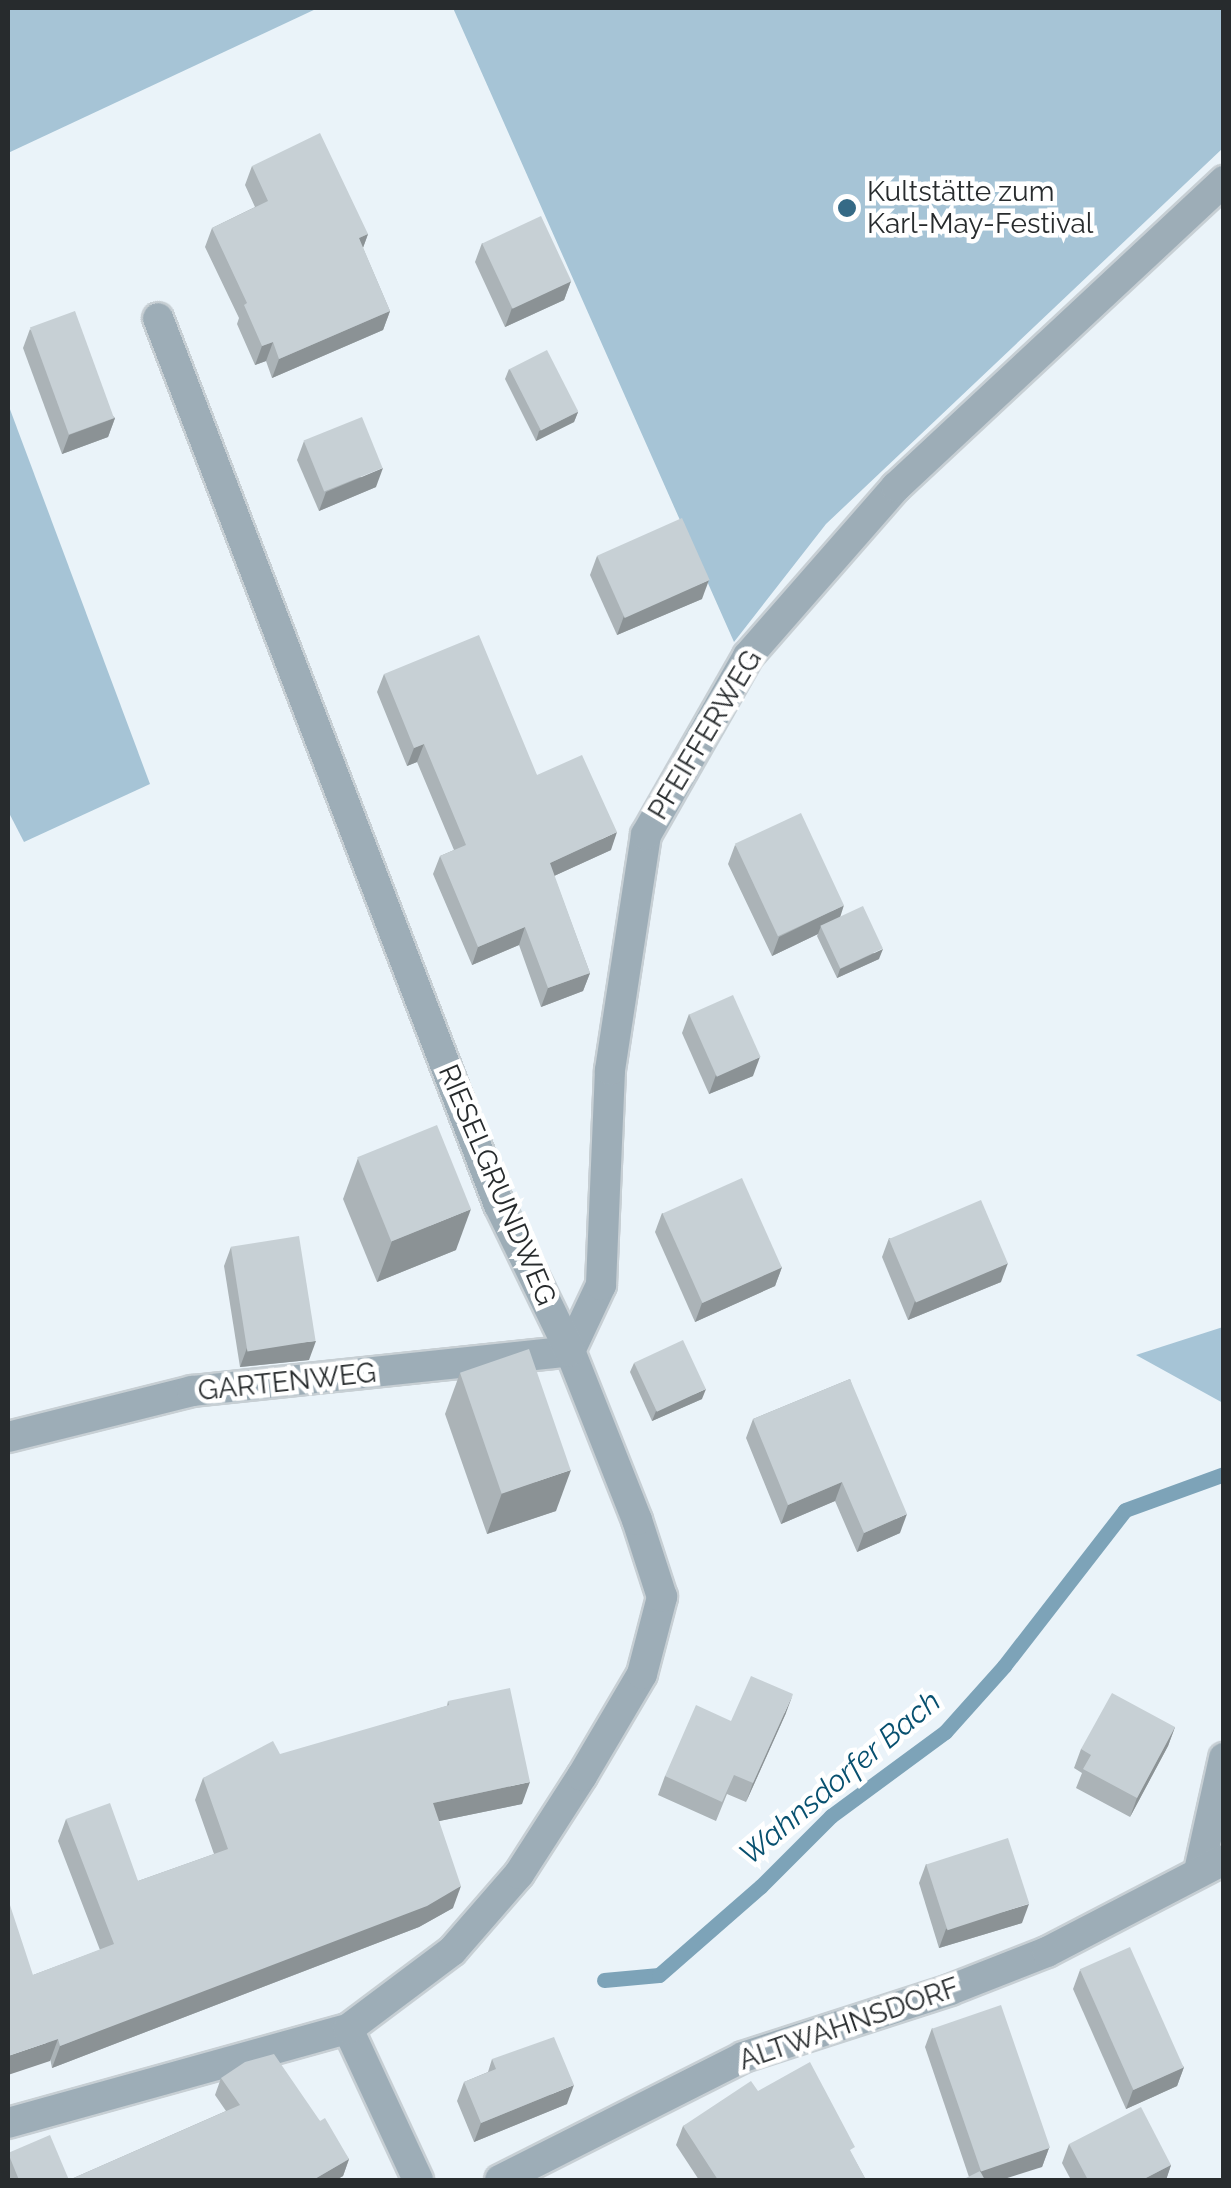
<!DOCTYPE html>
<meta charset="utf-8">
<style>
body{margin:0}
#map{position:relative;width:1231px;height:2188px;overflow:hidden;background:#eaf3f9;font-family:Raleway,sans-serif}
div>[style]{position:absolute}
.green>*{inset:0;background:#a6c4d6}
.stream>*{height:15px;margin:-7.5px;padding:0 7.5px;transform-origin:7.5px;border-radius:7.5px;background:#7da3b8}
.roads{filter:drop-shadow(2px 0 #c7cfd4) drop-shadow(-2px 0 #c7cfd4) drop-shadow(0 2px #c7cfd4) drop-shadow(0 -2px #c7cfd4)}
.minor>*{height:30px;margin:-15px;padding:0 15px;transform-origin:15px;border-radius:15px;background:#9dadb7}
.wall>*{inset:0;background:#abb3b7}
.shaded-wall>*{inset:0;background:#8b9295}
.building>*{inset:0;background:#c7d0d5;transform-origin:0 0}
.dots>*{width:28px;height:28px;translate:-50% -50%;box-sizing:border-box;border:5px solid #fff;border-radius:50%}
span{translate:-50% -50%;white-space:nowrap;text-align:center;line-height:1.15;-webkit-text-stroke:9px #fff;paint-order:stroke}
.poi-label{font-size:28px;color:#272b2d}
.left{translate:0 -50%;text-align:left}
.street-label{font-size:28px;color:#272b2d}
.water-label{font-size:30px;color:#07506f;font-style:italic}
.frame{position:absolute;inset:0;border:10px solid #272b2d;pointer-events:none}
</style>
<div id="map">
<div class="green">
<div style="clip-path:polygon(8px 8px,318px 8px,8px 153px)"></div>
<div style="clip-path:polygon(453px 8px,1223px 8px,1223px 148px,826px 524px,734px 642px)"></div>
<div style="clip-path:polygon(8px 404px,150px 784px,24px 842px,8px 811px)"></div>
<div style="clip-path:polygon(1223px 1327px,1223px 1403px,1136px 1355px)"></div>
</div>
<div class="stream">
<div style="left:604px;top:1980px;width:55px;rotate:-5.2deg"></div>
<div style="left:659px;top:1975px;width:135px;rotate:-41.1deg"></div>
<div style="left:761px;top:1886px;width:99px;rotate:-45deg"></div>
<div style="left:831px;top:1816px;width:142px;rotate:-36.4deg"></div>
<div style="left:945px;top:1732px;width:89px;rotate:-48.2deg"></div>
<div style="left:1004px;top:1666px;width:197px;rotate:-52.2deg"></div>
<div style="left:1125px;top:1510px;width:105px;rotate:-20deg"></div>
</div>
<div class="roads">
<div class="minor">
<div style="left:570px;top:1351px;width:73px;rotate:-64.8deg"></div>
<div style="left:601px;top:1285px;width:215px;rotate:-87.6deg"></div>
<div style="left:610px;top:1070px;width:238px;rotate:-81.3deg"></div>
<div style="left:646px;top:835px;width:206px;rotate:-60.3deg"></div>
<div style="left:748px;top:656px;width:225px;rotate:-48.8deg"></div>
<div style="left:896px;top:487px;width:449px;rotate:-43deg"></div>
<div style="left:8px;top:1437px;width:190px;rotate:-14deg"></div>
<div style="left:192px;top:1391px;width:380px;rotate:-6deg"></div>
<div style="left:1199px;top:1871px;width:116px;rotate:-77.5deg"></div>
<div style="left:348px;top:2029px;width:166px;rotate:65.1deg"></div>
<div style="left:8px;top:2123px;width:353px;rotate:-15.5deg"></div>
<div style="left:348px;top:2029px;width:130px;rotate:-36.9deg"></div>
<div style="left:452px;top:1951px;width:102px;rotate:-49deg"></div>
<div style="left:519px;top:1874px;width:117px;rotate:-57.3deg"></div>
<div style="left:582px;top:1776px;width:118px;rotate:-59.5deg"></div>
<div style="left:642px;top:1674px;width:80px;rotate:-75.4deg"></div>
<div style="left:662px;top:1597px;width:81px;rotate:-108deg"></div>
<div style="left:637px;top:1520px;width:182px;rotate:-111.6deg"></div>
<div style="left:570px;top:1351px;width:162px;rotate:-115.9deg"></div>
<div style="left:499px;top:1205px;width:950px;rotate:-111.03deg"></div>
<div style="left:500px;top:2180px;width:272px;rotate:-26.8deg"></div>
<div style="left:743px;top:2057px;width:218px;rotate:-17.9deg"></div>
<div style="left:950px;top:1990px;width:104px;rotate:-21.4deg"></div>
<div style="left:1047px;top:1952px;width:199px;rotate:-27.5deg"></div>
</div>
</div>
<div class="wall">
<div style="clip-path:polygon(252px 166px,368px 234px,363px 248px,390px 311px,383px 330px,272px 378px,266px 361px,255px 365px,237px 324px,239px 318px,205px 247px,212px 228px,255px 207px,245px 185px)"></div>
<div style="clip-path:polygon(482px 243px,571px 281px,564px 300px,505px 327px,475px 262px)"></div>
<div style="clip-path:polygon(30px 329px,115px 418px,108px 437px,62px 454px,23px 348px)"></div>
<div style="clip-path:polygon(509px 369px,578px 412px,574px 422px,536px 441px,505px 379px)"></div>
<div style="clip-path:polygon(304px 441px,376px 487px,319px 511px,297px 460px)"></div>
<div style="clip-path:polygon(597px 556px,702px 599px,617px 635px,590px 575px)"></div>
<div style="clip-path:polygon(384px 674px,537px 775px,611px 850px,554px 876px,590px 973px,583px 991px,541px 1007px,519px 945px,472px 965px,433px 874px,440px 856px,454px 850px,417px 762px,407px 766px,377px 692px)"></div>
<div style="clip-path:polygon(735px 845px,840px 917px,879px 959px,837px 978px,817px 936px,818px 934px,772px 956px,728px 864px)"></div>
<div style="clip-path:polygon(689px 1014px,753px 1076px,709px 1094px,682px 1033px)"></div>
<div style="clip-path:polygon(358px 1158px,456px 1250px,377px 1282px,343px 1199px)"></div>
<div style="clip-path:polygon(662px 1213px,782px 1267px,775px 1286px,695px 1322px,655px 1232px)"></div>
<div style="clip-path:polygon(889px 1238px,1001px 1282px,908px 1320px,882px 1257px)"></div>
<div style="clip-path:polygon(231px 1247px,309px 1360px,240px 1367px,224px 1266px)"></div>
<div style="clip-path:polygon(634px 1363px,702px 1399px,652px 1421px,630px 1372px)"></div>
<div style="clip-path:polygon(460px 1373px,556px 1511px,487px 1534px,445px 1414px)"></div>
<div style="clip-path:polygon(850px 1379px,900px 1533px,857px 1552px,835px 1501px,781px 1524px,746px 1438px,753px 1419px)"></div>
<div style="clip-path:polygon(448px 1701px,522px 1804px,439px 1821px,453px 1908px,419px 1927px,52px 2068px,33px 1975px,100px 1950px,58px 1841px,66px 1819px,138px 1881px,214px 1854px,195px 1800px,203px 1778px,447px 1706px)"></div>
<div style="clip-path:polygon(786px 1713px,746px 1802px,727px 1794px,716px 1821px,658px 1795px,665px 1776px,731px 1721px)"></div>
<div style="clip-path:polygon(1175px 1727px,1168px 1746px,1130px 1817px,1076px 1788px,1082px 1773px,1074px 1768px,1081px 1749px)"></div>
<div style="clip-path:polygon(926px 1864px,1022px 1923px,939px 1948px,919px 1883px)"></div>
<div style="clip-path:polygon(1080px 1970px,1184px 2067px,1177px 2086px,1126px 2109px,1073px 1989px)"></div>
<div style="clip-path:polygon(932px 2028px,1049px 2148px,1042px 2167px,969px 2177px,925px 2047px)"></div>
<div style="clip-path:polygon(492px 2059px,567px 2104px,474px 2142px,457px 2101px,464px 2082px,488px 2072px)"></div>
<div style="clip-path:polygon(221px 2078px,320px 2121px,349px 2159px,343px 2176px,336px 2180px,69px 2180px,226px 2111px,215px 2095px)"></div>
<div style="clip-path:polygon(758px 2091px,852px 2155px,866px 2180px,699px 2180px,676px 2145px,683px 2126px)"></div>
<div style="clip-path:polygon(1069px 2144px,1171px 2165px,1166px 2180px,1071px 2180px,1062px 2163px)"></div>
<div style="clip-path:polygon(8px 2153px,69px 2180px,8px 2180px)"></div>
</div>
<div class="shaded-wall">
<div style="clip-path:polygon(368px 234px,361px 253px,359px 238px)"></div>
<div style="clip-path:polygon(571px 281px,564px 300px,505px 327px,512px 308px)"></div>
<div style="clip-path:polygon(390px 311px,383px 330px,272px 378px,279px 359px)"></div>
<div style="clip-path:polygon(273px 342px,266px 361px,255px 365px,262px 346px)"></div>
<div style="clip-path:polygon(578px 412px,574px 422px,536px 441px,539px 431px)"></div>
<div style="clip-path:polygon(115px 418px,108px 437px,62px 454px,69px 435px)"></div>
<div style="clip-path:polygon(383px 468px,376px 487px,319px 511px,326px 492px)"></div>
<div style="clip-path:polygon(709px 580px,702px 599px,617px 635px,624px 616px)"></div>
<div style="clip-path:polygon(424px 744px,417px 762px,407px 766px,414px 748px)"></div>
<div style="clip-path:polygon(617px 832px,611px 850px,543px 881px,550px 863px)"></div>
<div style="clip-path:polygon(844px 905px,838px 924px,821px 926px,818px 934px,772px 956px,779px 937px)"></div>
<div style="clip-path:polygon(525px 927px,519px 945px,472px 965px,478px 947px)"></div>
<div style="clip-path:polygon(883px 949px,879px 959px,837px 978px,840px 969px)"></div>
<div style="clip-path:polygon(590px 973px,583px 991px,541px 1007px,548px 988px)"></div>
<div style="clip-path:polygon(760px 1057px,753px 1076px,709px 1094px,716px 1075px)"></div>
<div style="clip-path:polygon(471px 1209px,456px 1250px,377px 1282px,392px 1241px)"></div>
<div style="clip-path:polygon(1008px 1263px,1001px 1282px,908px 1320px,915px 1301px)"></div>
<div style="clip-path:polygon(782px 1267px,775px 1286px,695px 1322px,702px 1303px)"></div>
<div style="clip-path:polygon(316px 1341px,309px 1360px,240px 1367px,247px 1348px)"></div>
<div style="clip-path:polygon(706px 1389px,702px 1399px,652px 1421px,656px 1411px)"></div>
<div style="clip-path:polygon(571px 1470px,556px 1511px,487px 1534px,502px 1493px)"></div>
<div style="clip-path:polygon(842px 1482px,835px 1501px,781px 1524px,788px 1505px)"></div>
<div style="clip-path:polygon(907px 1514px,900px 1533px,857px 1552px,864px 1533px)"></div>
<div style="clip-path:polygon(793px 1694px,786px 1713px,746px 1802px,753px 1783px)"></div>
<div style="clip-path:polygon(1175px 1727px,1168px 1746px,1130px 1817px,1137px 1798px)"></div>
<div style="clip-path:polygon(530px 1782px,522px 1804px,425px 1824px,433px 1803px)"></div>
<div style="clip-path:polygon(461px 1886px,453px 1908px,419px 1927px,52px 2068px,60px 2046px)"></div>
<div style="clip-path:polygon(1029px 1904px,1022px 1923px,939px 1948px,946px 1929px)"></div>
<div style="clip-path:polygon(58px 2039px,50px 2061px,8px 2075px,8px 2056px)"></div>
<div style="clip-path:polygon(1184px 2067px,1177px 2086px,1126px 2109px,1133px 2090px)"></div>
<div style="clip-path:polygon(574px 2085px,567px 2104px,474px 2142px,481px 2123px)"></div>
<div style="clip-path:polygon(1049px 2148px,1042px 2167px,1001px 2180px,976px 2180px,980px 2171px)"></div>
<div style="clip-path:polygon(349px 2159px,343px 2176px,336px 2180px,313px 2180px)"></div>
<div style="clip-path:polygon(1171px 2165px,1166px 2180px,1142px 2180px)"></div>
</div>
<div class="building">
<div style="clip-path:polygon(320px 133px,368px 234px,359px 238px,390px 311px,279px 359px,273px 342px,262px 346px,244px 305px,247px 303px,212px 228px,268px 201px,252px 166px)"></div>
<div style="left:541px;top:216px;width:72px;height:65px;rotate:65deg"></div>
<div style="left:75px;top:311px;width:114px;height:48px;rotate:70deg"></div>
<div style="left:547px;top:350px;width:69px;height:42px;rotate:63deg"></div>
<div style="left:362px;top:417px;width:55px;height:63px;rotate:68deg"></div>
<div style="left:682px;top:518px;width:68px;height:93px;rotate:66deg"></div>
<div style="clip-path:polygon(479px 635px,537px 775px,582px 755px,617px 832px,550px 863px,590px 973px,548px 988px,525px 927px,478px 947px,440px 856px,466px 845px,424px 744px,414px 748px,384px 674px)"></div>
<div style="left:801px;top:813px;width:102px;height:73px;rotate:65deg"></div>
<div style="left:863px;top:906px;width:47px;height:47px;rotate:65deg"></div>
<div style="left:733px;top:995px;width:68px;height:48px;rotate:66deg"></div>
<div style="left:437px;top:1125px;width:91px;height:86px;rotate:68deg"></div>
<div style="left:742px;top:1178px;width:98px;height:87px;rotate:66deg"></div>
<div style="left:981px;top:1200px;width:69px;height:100px;rotate:67deg"></div>
<div style="left:299px;top:1236px;width:106px;height:69px;rotate:81deg"></div>
<div style="left:683px;top:1340px;width:54px;height:54px;rotate:65deg"></div>
<div style="left:529px;top:1349px;width:128px;height:73px;rotate:71deg"></div>
<div style="clip-path:polygon(850px 1379px,907px 1514px,864px 1533px,842px 1482px,788px 1505px,753px 1419px)"></div>
<div style="clip-path:polygon(751px 1676px,793px 1694px,753px 1783px,734px 1775px,722px 1802px,665px 1776px,696px 1705px,731px 1721px)"></div>
<div style="clip-path:polygon(510px 1688px,530px 1782px,433px 1803px,461px 1886px,427px 1906px,60px 2046px,58px 2039px,8px 2056px,8px 1899px,33px 1975px,114px 1944px,66px 1819px,110px 1803px,138px 1881px,228px 1849px,203px 1778px,273px 1741px,280px 1754px,449px 1705px,448px 1701px)"></div>
<div style="clip-path:polygon(1112px 1693px,1175px 1727px,1137px 1798px,1083px 1769px,1091px 1755px,1081px 1749px)"></div>
<div style="left:1008px;top:1838px;width:69px;height:86px;rotate:72deg"></div>
<div style="left:1130px;top:1947px;width:132px;height:55px;rotate:66deg"></div>
<div style="left:1001px;top:2005px;width:151px;height:73px;rotate:71deg"></div>
<div style="clip-path:polygon(554px 2037px,574px 2085px,481px 2123px,464px 2082px,496px 2069px,492px 2059px)"></div>
<div style="clip-path:polygon(274px 2054px,320px 2121px,325px 2118px,349px 2159px,313px 2180px,69px 2180px,240px 2105px,221px 2078px,245px 2062px)"></div>
<div style="clip-path:polygon(810px 2062px,855px 2147px,850px 2150px,866px 2180px,718px 2180px,683px 2126px,751px 2081px,758px 2091px)"></div>
<div style="clip-path:polygon(1141px 2107px,1171px 2165px,1142px 2180px,1088px 2180px,1069px 2144px)"></div>
<div style="clip-path:polygon(50px 2135px,69px 2180px,19px 2180px,8px 2153px)"></div>
<div style="clip-path:polygon(980px 2171px,985px 2180px,962px 2180px)"></div>
</div>
<div class="dots">
<div style="left:847px;top:208px;background:#356a86"></div>
</div>
<div class="poi-label">
<span class="left" style="left:867px;top:208px">Kultstätte zum<br>Karl-May-Festival</span>
</div>
<div class="street-label">
<span style="left:705px;top:735px;rotate:-59deg">PFEIFFERWEG</span>
<span style="left:497px;top:1185px;rotate:67deg">RIESELGRUNDWEG</span>
<span style="left:287px;top:1382px;rotate:-6deg">GARTENWEG</span>
<span style="left:849px;top:2024px;rotate:-19deg">ALTWAHNSDORF</span>
</div>
<div class="water-label">
<span style="left:840px;top:1778px;rotate:-40deg">Wahnsdorfer Bach</span>
</div>
<div class="frame"></div>
</div>
